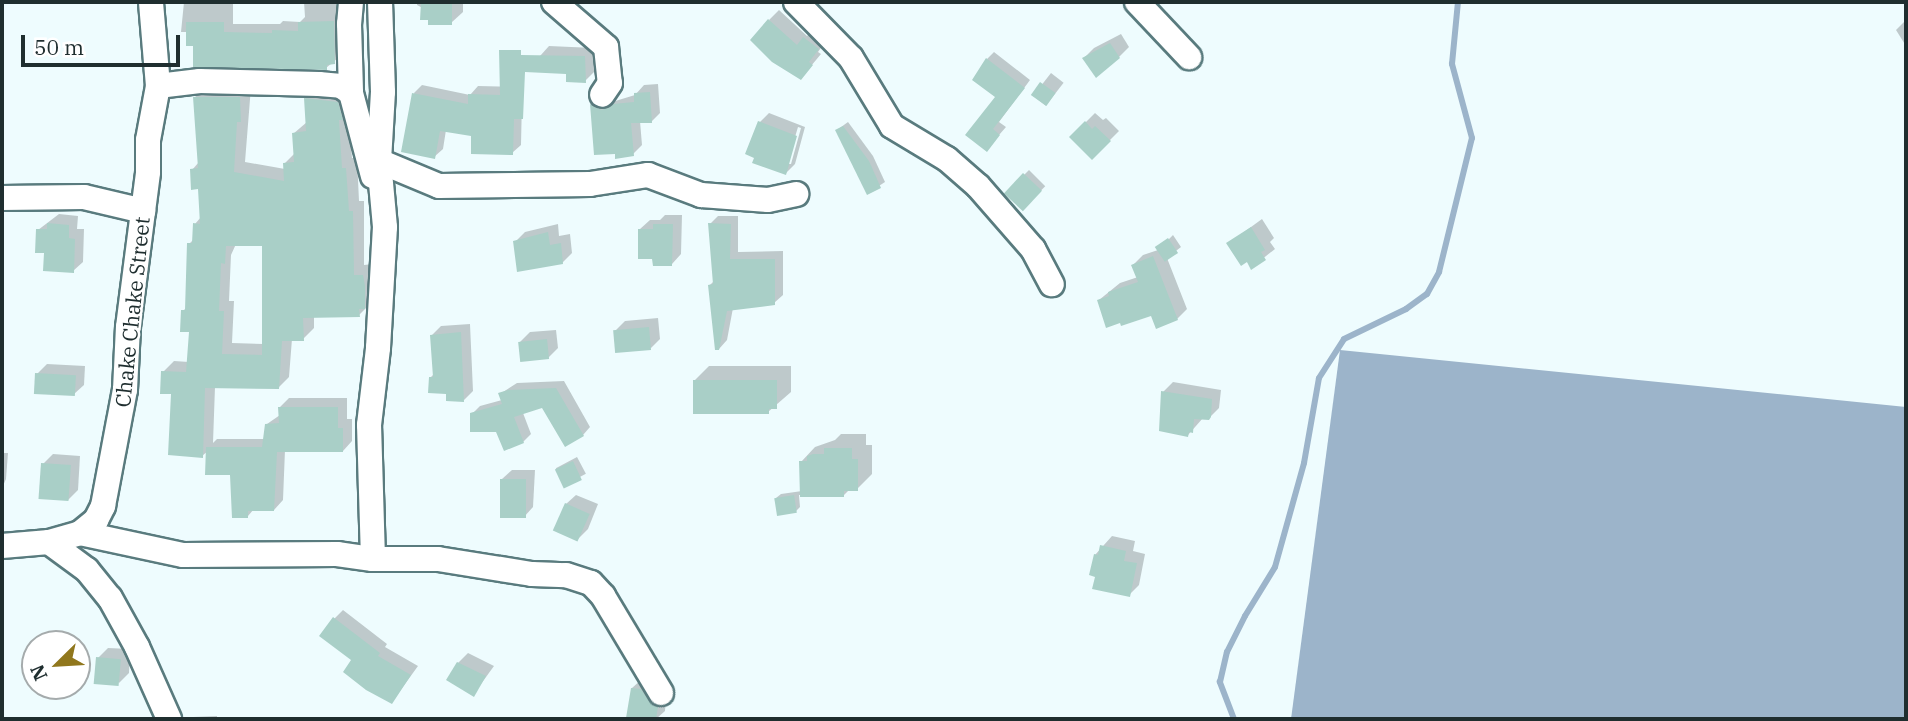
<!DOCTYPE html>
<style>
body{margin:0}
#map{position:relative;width:1908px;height:721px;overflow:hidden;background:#eefcfe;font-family:"IBM Plex Serif",serif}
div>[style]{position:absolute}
.water>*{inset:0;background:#9cb4ca}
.shadow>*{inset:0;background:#0003;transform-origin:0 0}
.stream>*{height:6px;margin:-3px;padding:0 3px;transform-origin:3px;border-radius:3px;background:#9cb4ca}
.building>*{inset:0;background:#a9cfc7;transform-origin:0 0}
.roads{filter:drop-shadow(2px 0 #597b7e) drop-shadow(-2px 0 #597b7e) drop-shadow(0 2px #597b7e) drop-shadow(0 -2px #597b7e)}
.minor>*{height:24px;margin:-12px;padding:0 12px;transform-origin:12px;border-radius:12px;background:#fff}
span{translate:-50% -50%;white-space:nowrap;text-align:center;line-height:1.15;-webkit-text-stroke:5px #fff;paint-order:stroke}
.street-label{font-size:21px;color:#1f2e2f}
.frame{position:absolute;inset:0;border:4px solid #1f2e2f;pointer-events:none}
.north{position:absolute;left:21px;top:630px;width:70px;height:70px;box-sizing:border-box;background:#fff;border:2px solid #a5abac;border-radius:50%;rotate:246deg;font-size:19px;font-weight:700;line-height:28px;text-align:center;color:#1f2e2f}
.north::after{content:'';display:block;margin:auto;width:24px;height:32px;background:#90771d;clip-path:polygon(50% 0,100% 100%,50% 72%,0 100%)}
.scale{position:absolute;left:21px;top:35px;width:159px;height:32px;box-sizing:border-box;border:4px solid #1f2e2f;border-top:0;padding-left:9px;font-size:21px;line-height:24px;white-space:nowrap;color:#1f2e2f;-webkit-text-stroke:5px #fff;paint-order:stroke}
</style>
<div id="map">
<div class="water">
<div style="clip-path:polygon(1340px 350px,1906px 407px,1906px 719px,1291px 719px)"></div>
</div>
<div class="shadow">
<div style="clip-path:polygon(184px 2px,233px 2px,233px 24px,280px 24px,283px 21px,300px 22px,305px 17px,304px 2px,336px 2px,336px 13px,343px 12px,344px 53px,326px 68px,195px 44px,188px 32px,181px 32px)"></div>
<div style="clip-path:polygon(417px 2px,463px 2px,463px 12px,451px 23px,417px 5px)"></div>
<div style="clip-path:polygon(779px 10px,807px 36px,814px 29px,827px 39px,818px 52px,821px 54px,801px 78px,769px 20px)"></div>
<div style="clip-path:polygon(1906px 20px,1906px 46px,1896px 30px)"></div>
<div style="clip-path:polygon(1121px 34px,1129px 47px,1119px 57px,1084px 58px,1094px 48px)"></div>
<div style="clip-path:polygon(549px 46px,594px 48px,595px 71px,585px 81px,568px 72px,540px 56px)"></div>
<div style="clip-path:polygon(994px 52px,1030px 80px,999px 122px,1006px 127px,986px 150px,998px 94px,987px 59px)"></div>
<div style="left:1051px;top:73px;width:16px;height:29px;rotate:38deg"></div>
<div style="clip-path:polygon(658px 84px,660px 113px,651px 122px,640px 121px,642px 145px,633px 154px,595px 153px,592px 104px,601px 96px,612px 102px,635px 95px,644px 85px)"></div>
<div style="clip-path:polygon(422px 85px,470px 95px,478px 86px,517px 87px,522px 100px,521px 145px,512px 153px,473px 135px,446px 130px,443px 149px,434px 157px,414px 93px)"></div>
<div style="clip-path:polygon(evenodd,206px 87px,251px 87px,245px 162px,285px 169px,285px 163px,295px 153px,293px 134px,307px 122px,305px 99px,316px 88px,347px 91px,352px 158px,357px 158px,359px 201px,364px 201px,364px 265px,373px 264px,370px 304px,359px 315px,314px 316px,314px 328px,303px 339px,292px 339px,289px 377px,278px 388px,215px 387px,213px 443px,217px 439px,265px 439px,267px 424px,280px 415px,280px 407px,289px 398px,347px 398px,347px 419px,352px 419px,352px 441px,343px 451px,285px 450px,283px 500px,274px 510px,254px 509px,248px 516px,231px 473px,208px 451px,202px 456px,163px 372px,174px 361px,189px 362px,191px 331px,183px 311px,187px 307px,189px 244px,194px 239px,195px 224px,201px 217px,200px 187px,192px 170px,199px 162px,195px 97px,206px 87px,236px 244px,263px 245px,264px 344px,232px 343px,234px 301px,229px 301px,231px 255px,236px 244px)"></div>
<div style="clip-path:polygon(evenodd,769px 113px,805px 127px,795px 164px,786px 173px,756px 157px,760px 122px,769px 113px,798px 127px,801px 128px,791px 164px,787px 164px,798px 127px)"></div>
<div style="clip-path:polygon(1095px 113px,1103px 120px,1106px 118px,1119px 131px,1092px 158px,1071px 137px)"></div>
<div style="clip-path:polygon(848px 122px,873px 156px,885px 182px,868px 193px,837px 130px)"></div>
<div style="left:1029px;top:170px;width:23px;height:33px;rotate:45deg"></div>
<div style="clip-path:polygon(59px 214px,78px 216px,77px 229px,84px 229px,83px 262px,73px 271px,46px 252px,38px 230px)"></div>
<div style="clip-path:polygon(665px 215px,682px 215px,681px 254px,672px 264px,640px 229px,650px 220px,660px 220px)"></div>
<div style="clip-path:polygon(718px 216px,738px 216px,738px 252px,783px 251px,783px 295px,774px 303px,733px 308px,727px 340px,719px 349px,710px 285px,714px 281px,710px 224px)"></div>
<div style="clip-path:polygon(1262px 219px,1274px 238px,1270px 242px,1275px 249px,1252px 267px,1229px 243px)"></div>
<div style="clip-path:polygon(558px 224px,559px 236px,570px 234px,572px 253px,562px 263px,515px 242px,525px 232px)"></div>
<div style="clip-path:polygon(1173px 235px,1181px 247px,1167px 258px,1187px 309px,1177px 319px,1099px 300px,1120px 283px,1138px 277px,1133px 265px,1143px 255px,1158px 250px)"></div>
<div style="clip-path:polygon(658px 318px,660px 339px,651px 348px,615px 331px,625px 321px)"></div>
<div style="clip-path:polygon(470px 324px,473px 391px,464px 400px,448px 392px,431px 377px,435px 373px,432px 335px,441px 326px)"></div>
<div style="clip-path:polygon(556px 330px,558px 348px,548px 358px,520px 342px,530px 332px)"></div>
<div style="clip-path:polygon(47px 364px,85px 366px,84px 385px,74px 394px,37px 374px)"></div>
<div style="clip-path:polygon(709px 366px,791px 366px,791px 392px,768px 412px,694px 381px)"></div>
<div style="clip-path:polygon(564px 381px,590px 427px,583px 435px,543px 406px,523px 413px,531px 434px,523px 442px,472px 414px,480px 406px,502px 400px,500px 394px,517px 383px)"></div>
<div style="clip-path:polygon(1173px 382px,1221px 390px,1219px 408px,1209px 418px,1203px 418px,1188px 435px,1163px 392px)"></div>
<div style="clip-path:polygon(841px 434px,866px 434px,866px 445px,872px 445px,872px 474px,857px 489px,850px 489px,844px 495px,799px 495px,800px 507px,796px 511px,776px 498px,781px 494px,802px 491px,801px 462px,815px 447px,835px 440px)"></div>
<div style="clip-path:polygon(2px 453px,8px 453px,6px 479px,2px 488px)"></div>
<div style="clip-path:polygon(53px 454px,80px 456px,78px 490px,68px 500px,43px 464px)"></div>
<div style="left:577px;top:457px;width:19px;height:24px;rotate:62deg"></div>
<div style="clip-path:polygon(512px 470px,535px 470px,533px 507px,524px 517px,502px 479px)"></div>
<div style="clip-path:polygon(576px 495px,598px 504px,588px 529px,578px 539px,566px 504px)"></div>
<div style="clip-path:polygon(1112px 536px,1135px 541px,1133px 551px,1145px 554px,1139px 585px,1129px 595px,1095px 555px)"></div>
<div style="clip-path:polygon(343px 610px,387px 644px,385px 647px,418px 666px,392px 702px,334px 619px)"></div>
<div style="clip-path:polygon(108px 648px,130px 649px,129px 673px,119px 683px,98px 658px)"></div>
<div style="clip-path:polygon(468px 653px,494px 666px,473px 695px,458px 663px)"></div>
<div style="clip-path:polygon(642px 679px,666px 697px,665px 711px,656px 719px,628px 716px,632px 688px)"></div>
<div style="clip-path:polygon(217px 716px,217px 719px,191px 719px,193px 717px)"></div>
</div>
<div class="stream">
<div style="left:1234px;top:719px;width:40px;rotate:-111deg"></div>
<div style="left:1220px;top:682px;width:31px;rotate:-77deg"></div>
<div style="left:1227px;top:652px;width:40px;rotate:-63.4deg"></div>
<div style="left:1245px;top:616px;width:57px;rotate:-58.5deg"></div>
<div style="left:1275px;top:567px;width:108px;rotate:-74.4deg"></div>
<div style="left:1304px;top:463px;width:86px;rotate:-80deg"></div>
<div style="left:1319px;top:378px;width:46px;rotate:-57.3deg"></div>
<div style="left:1344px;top:339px;width:69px;rotate:-25.8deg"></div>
<div style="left:1406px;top:309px;width:26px;rotate:-36deg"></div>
<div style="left:1427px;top:294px;width:25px;rotate:-61deg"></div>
<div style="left:1439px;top:272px;width:138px;rotate:-76.2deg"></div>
<div style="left:1472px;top:138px;width:77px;rotate:-105.1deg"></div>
<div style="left:1452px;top:64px;width:62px;rotate:-84.5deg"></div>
</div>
<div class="building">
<div style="clip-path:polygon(421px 2px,452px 2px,452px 25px,428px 25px,428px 20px,420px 20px)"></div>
<div style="clip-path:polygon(768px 19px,797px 45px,803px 37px,819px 49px,809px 62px,813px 65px,801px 80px,772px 62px,750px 40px)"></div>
<div style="clip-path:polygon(334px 21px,335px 64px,327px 65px,327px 70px,193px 67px,193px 46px,186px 46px,186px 22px,224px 22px,224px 32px,272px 33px,272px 30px,298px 31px,298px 22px)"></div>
<div style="clip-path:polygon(1110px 43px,1120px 58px,1096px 78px,1082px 58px)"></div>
<div style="clip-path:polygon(499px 50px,521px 50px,521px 55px,585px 56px,586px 83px,566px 82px,566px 74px,525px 72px,523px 119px,514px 119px,513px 155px,471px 154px,471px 136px,440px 131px,435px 159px,401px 152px,412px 93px,468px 104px,468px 94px,500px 95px)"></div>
<div style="clip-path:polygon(986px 58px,1025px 88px,993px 129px,1000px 135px,987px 152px,965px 135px,995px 97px,972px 80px)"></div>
<div style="left:1040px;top:82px;width:19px;height:16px;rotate:35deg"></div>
<div style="clip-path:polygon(650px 92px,652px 123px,631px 123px,634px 156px,615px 159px,615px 154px,594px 155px,590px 104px,602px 110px,613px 104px,634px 102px,634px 93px)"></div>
<div style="clip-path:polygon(evenodd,193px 97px,240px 97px,241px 122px,237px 122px,234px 172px,284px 181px,283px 163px,294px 162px,292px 133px,306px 131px,304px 98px,338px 102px,343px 120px,339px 120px,342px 168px,346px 168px,349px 211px,353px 211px,354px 275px,363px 275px,365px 286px,365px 309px,359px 309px,360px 317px,303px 318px,304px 341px,282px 341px,279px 389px,205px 388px,203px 458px,168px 455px,171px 394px,160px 394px,161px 371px,186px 372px,189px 332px,180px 332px,181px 310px,185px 310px,187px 243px,192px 243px,193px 223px,200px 224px,198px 189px,191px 190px,190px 169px,198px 168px,193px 97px,226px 246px,262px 246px,262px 355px,222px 354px,224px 311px,219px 311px,221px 263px,225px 264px,226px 246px)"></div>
<div style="clip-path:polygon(758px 121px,797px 136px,786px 175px,752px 163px,754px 158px,745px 154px)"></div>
<div style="clip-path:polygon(1085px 121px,1092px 129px,1095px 126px,1111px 141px,1092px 160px,1069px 137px)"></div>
<div style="clip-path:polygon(843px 126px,869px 161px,881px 188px,867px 195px,835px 130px)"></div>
<div style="left:1023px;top:173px;width:26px;height:28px;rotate:43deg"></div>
<div style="clip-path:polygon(47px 223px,69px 225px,69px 238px,75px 239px,74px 273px,43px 271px,44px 253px,35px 253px,36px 229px,47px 229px)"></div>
<div style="clip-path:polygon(708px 223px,731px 224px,730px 259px,775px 259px,775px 305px,727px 311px,719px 350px,715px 350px,708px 285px,713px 284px)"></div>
<div style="clip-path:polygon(653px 224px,673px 224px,672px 266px,653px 266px,652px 259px,638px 259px,638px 229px,653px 229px)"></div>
<div style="clip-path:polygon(1251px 227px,1265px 250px,1261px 252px,1266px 260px,1251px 270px,1247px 262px,1241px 266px,1226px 243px)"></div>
<div style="clip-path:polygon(548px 232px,550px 245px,561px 243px,563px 264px,517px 272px,513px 241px)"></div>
<div style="left:1168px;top:238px;width:18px;height:16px;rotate:56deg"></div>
<div style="clip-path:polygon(1153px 256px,1178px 320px,1156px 329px,1151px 316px,1121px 326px,1120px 323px,1106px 328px,1097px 300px,1109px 296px,1108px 292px,1138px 282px,1131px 265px)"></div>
<div style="left:649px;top:327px;width:23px;height:36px;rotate:85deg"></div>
<div style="clip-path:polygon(461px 332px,464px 402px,446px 401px,446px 394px,428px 393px,429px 377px,433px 377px,430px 335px)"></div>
<div style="left:547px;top:339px;width:20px;height:29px;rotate:84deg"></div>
<div style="left:35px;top:373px;width:41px;height:21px;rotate:3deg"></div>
<div style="clip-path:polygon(693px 380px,777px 380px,777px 409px,769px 409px,769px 414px,693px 414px)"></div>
<div style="clip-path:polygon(556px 388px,584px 436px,565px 447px,542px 408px,514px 417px,524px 443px,504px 451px,496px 432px,470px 432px,470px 413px,502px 404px,498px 393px,508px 390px)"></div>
<div style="clip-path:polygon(1161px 391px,1212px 399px,1211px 417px,1209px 420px,1194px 419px,1193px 433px,1189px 432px,1188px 437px,1159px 431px)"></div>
<div style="clip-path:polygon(278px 407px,338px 407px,338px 428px,343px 428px,343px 452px,277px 452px,274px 511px,248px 511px,248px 518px,232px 518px,230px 475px,205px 475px,206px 447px,262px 447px,265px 424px,279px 423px)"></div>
<div style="clip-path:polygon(824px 448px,852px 448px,852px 459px,858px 459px,858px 491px,844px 491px,844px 497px,800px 497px,799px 461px,807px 461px,807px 456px,813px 454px,824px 454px)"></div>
<div style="left:573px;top:461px;width:21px;height:20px;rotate:65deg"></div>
<div style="left:41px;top:463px;width:30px;height:36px;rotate:4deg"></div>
<div style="left:500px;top:479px;width:26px;height:39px"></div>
<div style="left:794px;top:495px;width:18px;height:20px;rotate:81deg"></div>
<div style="left:565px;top:503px;width:27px;height:30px;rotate:24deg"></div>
<div style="clip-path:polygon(1100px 545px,1126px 551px,1124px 561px,1137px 563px,1130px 597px,1092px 589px,1095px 577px,1089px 575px,1094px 554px,1098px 555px)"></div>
<div style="clip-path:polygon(333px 617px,380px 653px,378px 656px,411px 675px,392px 704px,366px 690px,343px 672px,351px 660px,319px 636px)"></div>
<div style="left:96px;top:657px;width:25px;height:27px;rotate:5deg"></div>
<div style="clip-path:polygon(457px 662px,486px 676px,474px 697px,446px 680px)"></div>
<div style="clip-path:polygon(631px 688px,641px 689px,649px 701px,658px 707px,656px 719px,626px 718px)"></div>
</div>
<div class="roads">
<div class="minor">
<div style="left:351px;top:2px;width:22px;rotate:95deg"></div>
<div style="left:349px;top:24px;width:69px;rotate:88.3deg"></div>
<div style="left:351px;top:93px;width:86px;rotate:75.2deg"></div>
<div style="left:554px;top:2px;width:69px;rotate:40.9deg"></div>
<div style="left:606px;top:47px;width:36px;rotate:84deg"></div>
<div style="left:610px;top:83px;width:14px;rotate:124deg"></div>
<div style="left:796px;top:2px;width:78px;rotate:45.5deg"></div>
<div style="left:851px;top:58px;width:79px;rotate:58.9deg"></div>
<div style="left:892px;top:126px;width:64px;rotate:31deg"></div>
<div style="left:947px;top:159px;width:41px;rotate:41.1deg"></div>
<div style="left:978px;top:186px;width:84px;rotate:48.9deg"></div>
<div style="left:1033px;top:249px;width:40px;rotate:62deg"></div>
<div style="left:1137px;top:2px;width:76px;rotate:46.6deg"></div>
<div style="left:158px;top:86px;width:42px;rotate:-6.8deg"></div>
<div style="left:200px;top:81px;width:119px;rotate:1.4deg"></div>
<div style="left:319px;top:84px;width:22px;rotate:5deg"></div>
<div style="left:341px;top:86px;width:12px;rotate:35deg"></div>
<div style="left:379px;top:161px;width:65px;rotate:22.6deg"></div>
<div style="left:439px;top:186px;width:151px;rotate:-0.8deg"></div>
<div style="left:590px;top:184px;width:59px;rotate:-8.8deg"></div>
<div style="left:648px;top:175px;width:57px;rotate:20.7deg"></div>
<div style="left:701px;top:195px;width:67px;rotate:4.3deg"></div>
<div style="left:768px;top:200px;width:29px;rotate:-12deg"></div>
<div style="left:2px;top:198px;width:82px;rotate:-0.7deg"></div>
<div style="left:84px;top:197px;width:61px;rotate:13.3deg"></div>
<div style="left:80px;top:533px;width:105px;rotate:12.1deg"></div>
<div style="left:183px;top:555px;width:154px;rotate:-0.4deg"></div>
<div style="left:337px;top:554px;width:36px;rotate:8deg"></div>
<div style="left:373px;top:559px;width:65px"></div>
<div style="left:438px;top:559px;width:95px;rotate:9.1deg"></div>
<div style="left:532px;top:574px;width:34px;rotate:2deg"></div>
<div style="left:566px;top:575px;width:26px;rotate:18deg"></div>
<div style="left:591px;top:583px;width:18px;rotate:47deg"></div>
<div style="left:603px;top:596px;width:113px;rotate:59.1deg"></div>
<div style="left:49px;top:542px;width:47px;rotate:36.4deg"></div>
<div style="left:87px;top:570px;width:36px;rotate:51deg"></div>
<div style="left:110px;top:598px;width:56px;rotate:61.1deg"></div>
<div style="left:137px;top:647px;width:79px;rotate:66deg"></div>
<div style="left:2px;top:546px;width:47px;rotate:-4.9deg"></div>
<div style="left:49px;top:542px;width:32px;rotate:-16deg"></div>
<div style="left:80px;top:533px;width:21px;rotate:-39deg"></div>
<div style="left:96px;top:520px;width:16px;rotate:-63deg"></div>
<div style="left:103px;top:506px;width:118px;rotate:-79.3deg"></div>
<div style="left:125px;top:390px;width:63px;rotate:-87.3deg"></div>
<div style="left:128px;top:327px;width:156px;rotate:-82.6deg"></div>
<div style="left:148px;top:172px;width:32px;rotate:-90deg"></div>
<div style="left:148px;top:140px;width:55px;rotate:-79.5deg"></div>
<div style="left:158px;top:86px;width:84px;rotate:-94.8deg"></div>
<div style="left:373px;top:559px;width:134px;rotate:-91.7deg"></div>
<div style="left:369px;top:425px;width:78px;rotate:-83.3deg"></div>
<div style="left:378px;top:348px;width:121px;rotate:-86.7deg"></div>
<div style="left:385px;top:227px;width:66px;rotate:-95.2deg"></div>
<div style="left:379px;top:161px;width:69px;rotate:-86.7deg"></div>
<div style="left:383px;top:92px;width:90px;rotate:-91.9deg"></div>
</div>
</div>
<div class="street-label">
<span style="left:132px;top:312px;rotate:-84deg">Chake Chake Street</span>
</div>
<div class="frame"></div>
<div class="north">N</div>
<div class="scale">50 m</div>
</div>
